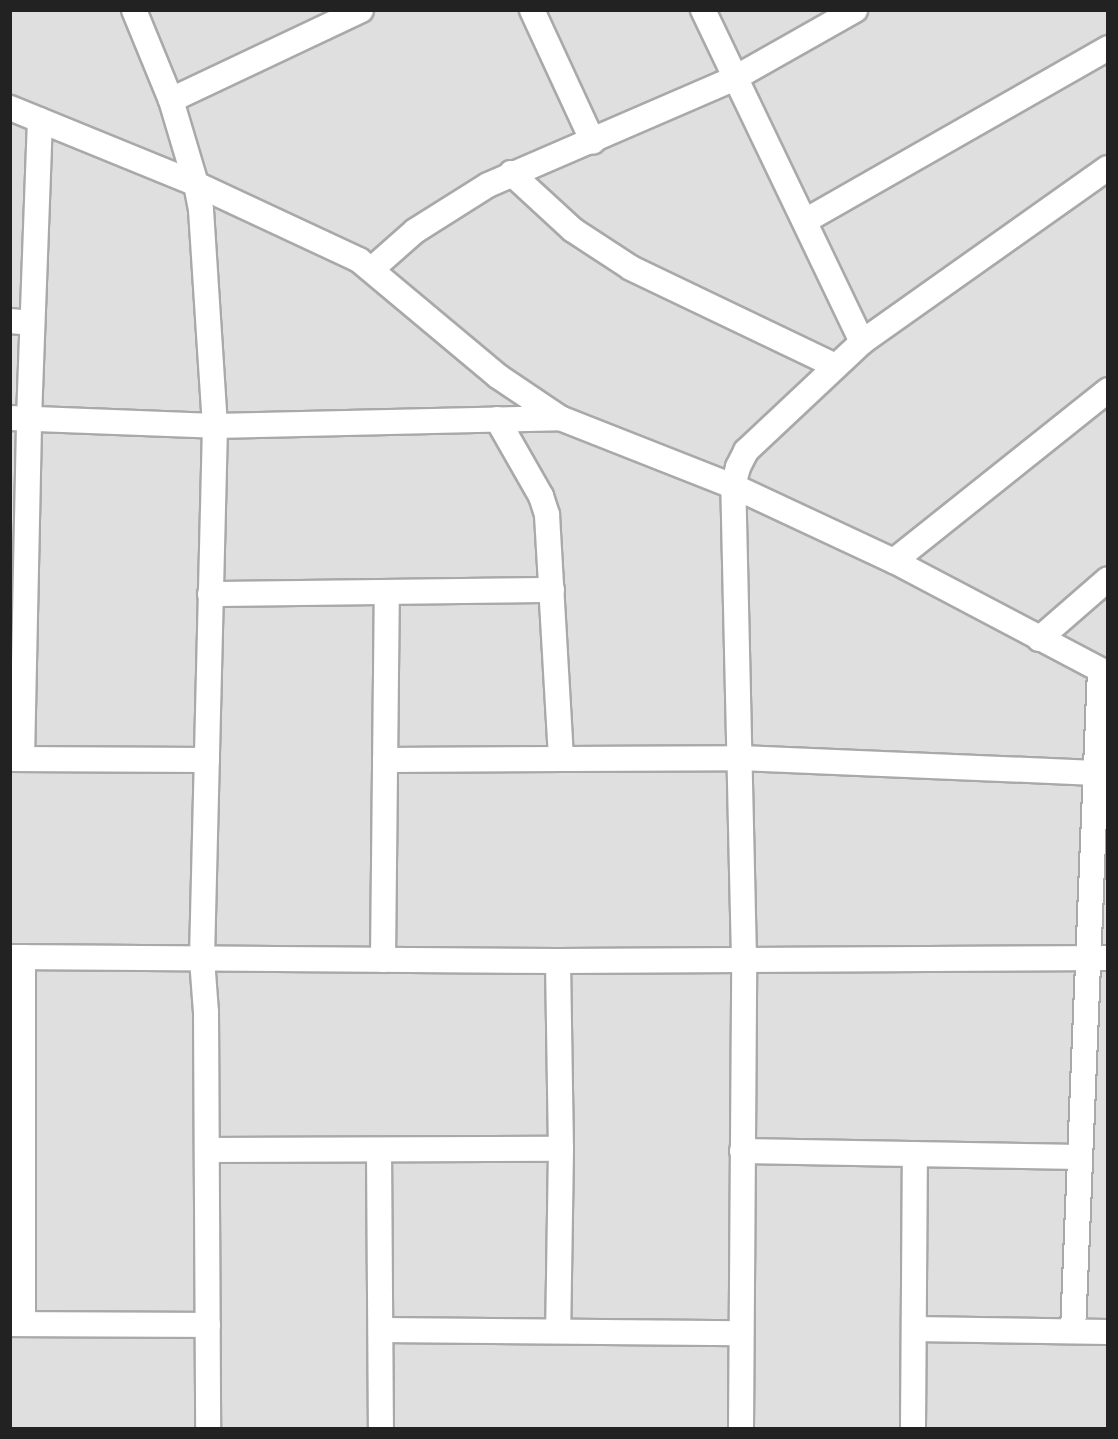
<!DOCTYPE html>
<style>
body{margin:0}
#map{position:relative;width:1118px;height:1439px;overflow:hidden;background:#f2efe9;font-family:"PT Sans",sans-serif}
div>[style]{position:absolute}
.residential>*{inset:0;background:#e0dfdf;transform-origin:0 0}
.roads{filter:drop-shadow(2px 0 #a9a9a9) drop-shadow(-2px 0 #a9a9a9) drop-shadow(0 2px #a9a9a9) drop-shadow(0 -2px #a9a9a9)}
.street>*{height:24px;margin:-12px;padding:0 12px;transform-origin:12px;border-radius:12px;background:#fff}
span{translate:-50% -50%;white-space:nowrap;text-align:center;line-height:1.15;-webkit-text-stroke:4.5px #fff;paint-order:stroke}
.frame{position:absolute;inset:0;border:12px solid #222;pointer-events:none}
</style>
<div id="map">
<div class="residential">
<div style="left:11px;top:11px;width:1096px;height:1417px"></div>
</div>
<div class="roads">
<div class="street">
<div style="left:134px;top:10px;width:97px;rotate:67.7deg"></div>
<div style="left:171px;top:100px;width:88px;rotate:73.4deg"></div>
<div style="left:196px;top:184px;width:26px;rotate:79deg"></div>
<div style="left:201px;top:210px;width:216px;rotate:86.3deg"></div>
<div style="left:215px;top:426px;width:533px;rotate:91.4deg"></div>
<div style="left:202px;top:959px;width:53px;rotate:85.7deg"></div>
<div style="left:206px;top:1012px;width:416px;rotate:89.7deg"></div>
<div style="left:532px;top:10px;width:145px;rotate:65.2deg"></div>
<div style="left:703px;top:10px;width:368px;rotate:64.4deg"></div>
<div style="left:171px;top:100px;width:210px;rotate:-25.3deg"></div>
<div style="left:10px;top:108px;width:201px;rotate:22.2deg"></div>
<div style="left:196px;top:184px;width:180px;rotate:25deg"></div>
<div style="left:359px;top:260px;width:182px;rotate:39.9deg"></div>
<div style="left:499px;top:377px;width:73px;rotate:33.9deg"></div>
<div style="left:560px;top:418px;width:186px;rotate:21.5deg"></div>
<div style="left:733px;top:486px;width:178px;rotate:25deg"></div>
<div style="left:894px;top:561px;width:242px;rotate:27.8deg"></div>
<div style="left:511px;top:173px;width:84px;rotate:42.6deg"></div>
<div style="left:573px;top:230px;width:69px;rotate:33.2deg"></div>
<div style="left:631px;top:268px;width:227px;rotate:25.6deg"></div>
<div style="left:805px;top:221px;width:349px;rotate:-29.7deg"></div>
<div style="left:372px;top:269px;width:57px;rotate:-41.5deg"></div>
<div style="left:415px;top:231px;width:86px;rotate:-32.2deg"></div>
<div style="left:488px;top:185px;width:269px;rotate:-23.4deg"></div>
<div style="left:735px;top:78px;width:138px;rotate:-29.5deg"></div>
<div style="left:10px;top:321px;width:22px;rotate:5deg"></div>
<div style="left:10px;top:418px;width:205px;rotate:2.2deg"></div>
<div style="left:215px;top:426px;width:345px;rotate:-1.3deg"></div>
<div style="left:497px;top:419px;width:89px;rotate:60.3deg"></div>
<div style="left:541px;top:496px;width:20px;rotate:72deg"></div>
<div style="left:547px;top:515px;width:243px;rotate:86.7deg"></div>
<div style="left:894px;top:561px;width:274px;rotate:-38.6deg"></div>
<div style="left:210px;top:594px;width:342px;rotate:-0.7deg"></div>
<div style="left:1039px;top:639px;width:91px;rotate:-41deg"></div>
<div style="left:10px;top:759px;width:197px;rotate:0.3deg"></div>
<div style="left:22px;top:759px;width:340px;rotate:-88.8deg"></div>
<div style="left:29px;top:419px;width:299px;rotate:-87.9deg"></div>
<div style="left:385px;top:760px;width:355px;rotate:-0.3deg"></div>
<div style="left:740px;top:758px;width:356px;rotate:2.4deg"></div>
<div style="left:10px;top:957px;width:548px;rotate:0.42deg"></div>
<div style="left:558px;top:961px;width:550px;rotate:-0.31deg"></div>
<div style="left:23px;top:957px;width:367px;rotate:90deg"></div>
<div style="left:383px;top:960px;width:368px;rotate:-89.4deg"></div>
<div style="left:558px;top:961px;width:188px;rotate:89.1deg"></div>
<div style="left:561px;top:1149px;width:182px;rotate:90.9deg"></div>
<div style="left:207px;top:1150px;width:354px;rotate:-0.2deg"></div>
<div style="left:379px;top:1151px;width:277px;rotate:89.6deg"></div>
<div style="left:742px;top:1151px;width:338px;rotate:1deg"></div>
<div style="left:10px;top:1324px;width:198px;rotate:0.3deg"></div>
<div style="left:914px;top:1329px;width:194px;rotate:0.9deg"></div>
<div style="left:381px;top:1330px;width:360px;rotate:0.5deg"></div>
<div style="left:1073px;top:1331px;width:661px;rotate:-87.66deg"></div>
<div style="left:741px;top:1428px;width:469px;rotate:-89.6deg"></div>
<div style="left:744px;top:959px;width:473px;rotate:-91.3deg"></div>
<div style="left:733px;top:486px;width:20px;rotate:-75deg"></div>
<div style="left:738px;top:467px;width:18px;rotate:-63deg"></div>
<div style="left:746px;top:451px;width:159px;rotate:-43.2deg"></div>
<div style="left:862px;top:342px;width:301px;rotate:-35.3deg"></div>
<div style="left:913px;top:1428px;width:274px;rotate:-89.6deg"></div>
</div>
</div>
<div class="frame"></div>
</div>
